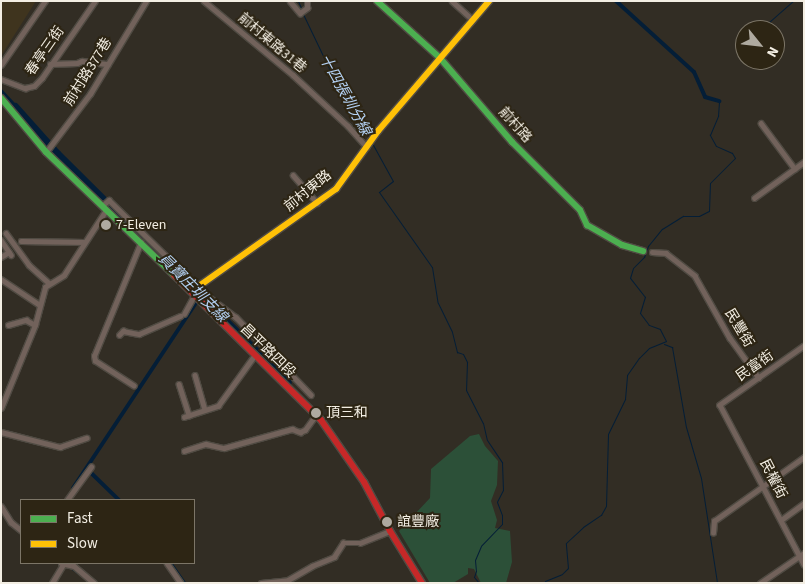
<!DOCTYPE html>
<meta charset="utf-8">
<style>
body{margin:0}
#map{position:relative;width:805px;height:584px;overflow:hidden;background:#322d24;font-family:"Source Sans 3","Noto Sans TC",sans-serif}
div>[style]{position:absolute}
.built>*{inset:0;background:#3f341e}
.green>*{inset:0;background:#2c5038}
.stream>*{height:1px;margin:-0.5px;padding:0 0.5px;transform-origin:0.5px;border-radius:0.5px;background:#041e37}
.canal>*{height:4px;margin:-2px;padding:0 2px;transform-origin:2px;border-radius:2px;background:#041e37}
.river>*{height:7px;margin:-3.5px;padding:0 3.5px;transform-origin:3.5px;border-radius:3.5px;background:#041e37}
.roads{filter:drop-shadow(1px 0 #504b43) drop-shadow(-1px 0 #504b43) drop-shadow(0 1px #504b43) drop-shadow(0 -1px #504b43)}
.street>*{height:4.5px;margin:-2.25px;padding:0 2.25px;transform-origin:2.25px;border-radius:2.25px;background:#72625b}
.fast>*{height:6px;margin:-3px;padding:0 3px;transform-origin:3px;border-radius:3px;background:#4caf50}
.slow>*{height:6px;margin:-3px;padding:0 3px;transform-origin:3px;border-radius:3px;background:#ffc107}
.jam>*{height:6px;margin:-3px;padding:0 3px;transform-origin:3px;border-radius:3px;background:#c62828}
.dots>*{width:14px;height:14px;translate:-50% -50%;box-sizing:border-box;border:2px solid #2d2514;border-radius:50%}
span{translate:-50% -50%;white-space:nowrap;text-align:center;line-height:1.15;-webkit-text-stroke:4px #2d2514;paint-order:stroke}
.street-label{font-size:14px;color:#f3eee3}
.poi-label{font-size:14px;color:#f3eee3}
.left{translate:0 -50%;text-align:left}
.water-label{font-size:15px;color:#b3d0f2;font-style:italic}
.frame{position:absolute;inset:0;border:2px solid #f3eee3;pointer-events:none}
.legend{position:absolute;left:20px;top:499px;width:175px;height:65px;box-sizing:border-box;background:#2d2514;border:1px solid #7c7567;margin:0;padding:6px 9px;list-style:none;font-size:15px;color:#f3eee3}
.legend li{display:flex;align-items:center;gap:10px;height:25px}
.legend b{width:25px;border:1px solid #7c7567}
.north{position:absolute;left:735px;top:20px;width:50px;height:50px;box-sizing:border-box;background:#2d2514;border:1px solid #7c7567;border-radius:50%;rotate:119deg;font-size:14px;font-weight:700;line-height:20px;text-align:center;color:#f3eee3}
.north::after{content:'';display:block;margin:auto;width:18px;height:22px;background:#afaaa0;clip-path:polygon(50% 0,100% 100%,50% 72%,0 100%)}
</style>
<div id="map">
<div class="built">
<div style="clip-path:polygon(1px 1px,36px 1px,1px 56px)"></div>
</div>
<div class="green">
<div style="clip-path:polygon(479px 434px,485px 446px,498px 461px,497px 485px,491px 501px,497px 520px,495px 528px,510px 531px,512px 562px,506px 583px,481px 583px,474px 569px,468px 568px,468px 574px,453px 583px,430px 583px,399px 531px,430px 498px,431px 469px,470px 436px)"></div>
</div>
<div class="stream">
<div style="left:298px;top:1px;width:10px;rotate:66deg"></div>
<div style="left:303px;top:14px;width:79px;rotate:64.4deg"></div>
<div style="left:337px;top:85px;width:24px;rotate:48deg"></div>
<div style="left:353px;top:103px;width:38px;rotate:65deg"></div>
<div style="left:760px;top:30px;width:44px;rotate:-41.3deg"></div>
<div style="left:372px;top:143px;width:43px;rotate:61.1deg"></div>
<div style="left:393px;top:181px;width:18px;rotate:142deg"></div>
<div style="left:379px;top:192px;width:92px;rotate:54.8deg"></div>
<div style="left:432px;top:267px;width:36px;rotate:81deg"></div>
<div style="left:438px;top:303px;width:32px;rotate:64deg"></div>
<div style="left:452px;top:332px;width:21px;rotate:76deg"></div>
<div style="left:457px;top:352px;width:6px;rotate:18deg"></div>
<div style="left:463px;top:354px;width:9px;rotate:63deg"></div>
<div style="left:467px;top:362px;width:28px;rotate:92deg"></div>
<div style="left:466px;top:390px;width:37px;rotate:63deg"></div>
<div style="left:483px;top:423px;width:17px;rotate:77deg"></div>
<div style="left:487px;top:440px;width:27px;rotate:56deg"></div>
<div style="left:502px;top:462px;width:28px;rotate:88deg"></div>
<div style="left:503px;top:490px;width:13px;rotate:117deg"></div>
<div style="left:497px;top:502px;width:14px;rotate:69deg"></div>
<div style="left:502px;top:515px;width:9px;rotate:90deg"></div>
<div style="left:502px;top:524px;width:30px;rotate:134deg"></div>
<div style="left:481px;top:546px;width:15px;rotate:113deg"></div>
<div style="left:475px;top:560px;width:11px;rotate:85deg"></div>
<div style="left:476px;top:571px;width:6px;rotate:108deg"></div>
<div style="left:474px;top:577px;width:8px;rotate:50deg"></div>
<div style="left:664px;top:344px;width:9px;rotate:21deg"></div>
<div style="left:672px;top:347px;width:81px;rotate:80.1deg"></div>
<div style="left:686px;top:427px;width:53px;rotate:73.6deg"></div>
<div style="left:701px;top:478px;width:106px;rotate:81.3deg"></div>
<div style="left:545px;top:583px;width:2px;rotate:-90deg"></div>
<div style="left:545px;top:581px;width:18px;rotate:-22deg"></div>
<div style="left:562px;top:574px;width:8px;rotate:-45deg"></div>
<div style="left:568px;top:568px;width:25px;rotate:-95deg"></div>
<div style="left:566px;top:543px;width:23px;rotate:-43deg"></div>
<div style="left:583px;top:527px;width:22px;rotate:-34deg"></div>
<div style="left:601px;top:515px;width:10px;rotate:-61deg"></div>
<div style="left:606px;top:506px;width:72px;rotate:-88.4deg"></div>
<div style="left:608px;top:434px;width:39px;rotate:-64deg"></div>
<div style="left:625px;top:399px;width:24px;rotate:-85deg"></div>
<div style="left:627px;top:375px;width:21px;rotate:-55deg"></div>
<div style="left:639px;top:358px;width:14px;rotate:-45deg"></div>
<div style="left:649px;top:348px;width:18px;rotate:-22deg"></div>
<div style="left:666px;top:341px;width:13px;rotate:-117deg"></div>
<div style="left:660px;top:329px;width:12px;rotate:-160deg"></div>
<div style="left:649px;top:325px;width:15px;rotate:-127deg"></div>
<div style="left:640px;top:313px;width:17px;rotate:-73deg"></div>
<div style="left:645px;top:297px;width:24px;rotate:-128deg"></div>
<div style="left:630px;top:278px;width:10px;rotate:-73deg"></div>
<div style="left:633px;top:268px;width:16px;rotate:-45deg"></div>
<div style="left:644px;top:257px;width:12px;rotate:-70deg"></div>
<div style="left:648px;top:246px;width:22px;rotate:-51deg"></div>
<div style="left:662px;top:229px;width:25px;rotate:-32deg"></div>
<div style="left:683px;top:216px;width:16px"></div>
<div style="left:699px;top:216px;width:11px;rotate:-27deg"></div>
<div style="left:709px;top:211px;width:28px;rotate:-88deg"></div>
<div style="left:710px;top:183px;width:35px;rotate:-45deg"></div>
<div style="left:735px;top:158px;width:6px;rotate:-121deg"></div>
<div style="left:732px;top:153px;width:17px;rotate:-156deg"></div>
<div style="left:716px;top:146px;width:13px;rotate:-119deg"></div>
<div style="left:710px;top:135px;width:21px;rotate:-67deg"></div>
<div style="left:718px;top:116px;width:15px;rotate:-86deg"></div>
</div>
<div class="canal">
<div style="left:616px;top:1px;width:105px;rotate:42.3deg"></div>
<div style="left:694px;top:72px;width:27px;rotate:66deg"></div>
<div style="left:705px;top:97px;width:15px;rotate:16deg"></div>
<div style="left:1px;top:91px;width:21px;rotate:47deg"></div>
<div style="left:87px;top:469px;width:45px;rotate:44.1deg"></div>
<div style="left:73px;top:488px;width:232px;rotate:-56.4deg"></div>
<div style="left:170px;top:563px;width:24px;rotate:55deg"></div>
<div style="left:67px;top:564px;width:29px;rotate:36deg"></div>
</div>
<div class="river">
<div style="left:15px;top:106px;width:63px;rotate:48.2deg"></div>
<div style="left:57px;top:153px;width:325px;rotate:44.8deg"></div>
</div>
<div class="roads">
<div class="street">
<div style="left:204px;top:1px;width:116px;rotate:39.7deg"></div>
<div style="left:293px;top:75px;width:75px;rotate:42.8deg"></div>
<div style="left:348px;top:126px;width:28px;rotate:48deg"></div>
<div style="left:290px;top:1px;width:16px;rotate:50deg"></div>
<div style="left:300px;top:13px;width:9px;rotate:-36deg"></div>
<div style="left:307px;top:8px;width:7px;rotate:-90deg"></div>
<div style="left:452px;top:1px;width:28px;rotate:42deg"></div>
<div style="left:50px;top:64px;width:27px;rotate:-2deg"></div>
<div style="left:77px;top:63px;width:5px;rotate:-22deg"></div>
<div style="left:82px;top:61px;width:26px;rotate:7deg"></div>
<div style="left:1px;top:65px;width:78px;rotate:-55.5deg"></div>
<div style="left:1px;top:79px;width:26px;rotate:21deg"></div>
<div style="left:25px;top:88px;width:9px;rotate:-13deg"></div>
<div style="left:34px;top:86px;width:11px;rotate:-45deg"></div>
<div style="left:42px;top:78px;width:93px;rotate:-55.5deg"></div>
<div style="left:761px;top:123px;width:57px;rotate:53.5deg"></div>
<div style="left:46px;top:152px;width:73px;rotate:-52.8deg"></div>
<div style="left:90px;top:94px;width:109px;rotate:-58.9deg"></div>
<div style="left:293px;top:175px;width:37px;rotate:49deg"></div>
<div style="left:754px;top:198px;width:62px;rotate:-35.8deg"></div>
<div style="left:102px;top:206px;width:9px;rotate:-41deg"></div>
<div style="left:109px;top:200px;width:134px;rotate:44.4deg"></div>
<div style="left:205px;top:294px;width:39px;rotate:37deg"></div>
<div style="left:236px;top:317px;width:108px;rotate:46.1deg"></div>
<div style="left:6px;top:233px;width:39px;rotate:54deg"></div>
<div style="left:29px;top:265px;width:27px;rotate:42deg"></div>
<div style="left:1px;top:240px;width:18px;rotate:56deg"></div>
<div style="left:21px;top:241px;width:63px;rotate:0.9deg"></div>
<div style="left:652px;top:252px;width:14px;rotate:4deg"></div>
<div style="left:666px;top:253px;width:37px;rotate:38deg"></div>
<div style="left:695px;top:276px;width:71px;rotate:60.6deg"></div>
<div style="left:730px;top:338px;width:49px;rotate:54.1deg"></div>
<div style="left:1px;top:257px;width:9px;rotate:-32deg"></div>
<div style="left:1px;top:279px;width:47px;rotate:33.7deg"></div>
<div style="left:184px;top:314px;width:21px;rotate:-61deg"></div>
<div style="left:8px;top:325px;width:19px;rotate:-16deg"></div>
<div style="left:26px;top:320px;width:10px;rotate:29deg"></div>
<div style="left:119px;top:335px;width:6px;rotate:-45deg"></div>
<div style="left:123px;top:331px;width:16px;rotate:11deg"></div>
<div style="left:139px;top:334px;width:45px;rotate:-23.7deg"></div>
<div style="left:804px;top:346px;width:103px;rotate:144.9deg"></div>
<div style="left:720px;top:405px;width:180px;rotate:62.2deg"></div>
<div style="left:195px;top:375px;width:36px;rotate:74deg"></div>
<div style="left:179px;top:384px;width:33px;rotate:72deg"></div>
<div style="left:134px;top:386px;width:46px;rotate:-147.3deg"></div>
<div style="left:95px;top:361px;width:5px;rotate:-101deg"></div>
<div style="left:94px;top:356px;width:123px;rotate:-67.6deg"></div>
<div style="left:1px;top:408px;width:90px;rotate:-67.7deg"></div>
<div style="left:35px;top:325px;width:39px;rotate:-75deg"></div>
<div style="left:45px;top:287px;width:22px;rotate:-32deg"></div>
<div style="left:64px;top:275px;width:77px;rotate:-57.1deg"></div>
<div style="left:184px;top:417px;width:36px;rotate:-18deg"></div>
<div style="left:218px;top:406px;width:62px;rotate:-54.2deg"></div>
<div style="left:1px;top:432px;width:61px;rotate:14.3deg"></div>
<div style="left:60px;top:447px;width:28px;rotate:-19deg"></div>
<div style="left:184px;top:451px;width:23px;rotate:-18deg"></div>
<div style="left:206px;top:444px;width:18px;rotate:13deg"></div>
<div style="left:224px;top:448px;width:71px;rotate:-15.6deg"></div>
<div style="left:292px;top:429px;width:9px;rotate:21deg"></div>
<div style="left:300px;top:432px;width:5px;rotate:-22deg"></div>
<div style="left:305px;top:430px;width:19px;rotate:-54deg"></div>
<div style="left:67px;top:500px;width:41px;rotate:-54deg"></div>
<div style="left:1px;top:506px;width:19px;rotate:58deg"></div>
<div style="left:11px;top:522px;width:13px;rotate:39deg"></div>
<div style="left:781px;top:520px;width:29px;rotate:-36deg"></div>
<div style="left:713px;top:533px;width:12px;rotate:-85deg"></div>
<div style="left:714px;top:521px;width:110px;rotate:-35.4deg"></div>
<div style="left:61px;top:563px;width:13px;rotate:13deg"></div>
<div style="left:74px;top:566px;width:26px;rotate:40deg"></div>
<div style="left:167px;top:563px;width:24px;rotate:55deg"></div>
<div style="left:52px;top:583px;width:21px;rotate:-59deg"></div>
<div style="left:261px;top:583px;width:27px;rotate:-6deg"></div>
<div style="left:288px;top:580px;width:28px;rotate:-30deg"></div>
<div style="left:312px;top:566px;width:24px;rotate:-22deg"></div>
<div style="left:334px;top:557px;width:17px;rotate:-57deg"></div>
<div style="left:343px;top:543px;width:17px"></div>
<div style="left:360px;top:543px;width:32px;rotate:-22deg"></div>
<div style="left:760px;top:583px;width:53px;rotate:-34.3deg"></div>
</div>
<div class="fast">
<div style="left:377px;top:1px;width:85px;rotate:42.1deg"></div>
<div style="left:440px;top:58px;width:111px;rotate:49.4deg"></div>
<div style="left:512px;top:142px;width:96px;rotate:45deg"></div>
<div style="left:580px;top:210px;width:17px;rotate:65deg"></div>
<div style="left:587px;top:225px;width:40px;rotate:29.7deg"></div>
<div style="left:622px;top:245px;width:22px;rotate:16deg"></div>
<div style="left:1px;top:98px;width:70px;rotate:50.2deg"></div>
<div style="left:46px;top:152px;width:178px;rotate:43.9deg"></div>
</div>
<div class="slow">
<div style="left:199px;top:286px;width:168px;rotate:-35.3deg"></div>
<div style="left:336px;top:189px;width:72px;rotate:-54.1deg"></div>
<div style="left:378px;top:131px;width:171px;rotate:-49.5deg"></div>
</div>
<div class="jam">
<div style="left:174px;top:275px;width:206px;rotate:44.6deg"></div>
<div style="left:321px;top:420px;width:75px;rotate:55.3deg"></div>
<div style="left:364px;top:482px;width:55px;rotate:62deg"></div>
<div style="left:390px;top:531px;width:61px;rotate:58.4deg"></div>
</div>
</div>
<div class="dots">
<div style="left:106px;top:225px;background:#afaaa0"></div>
<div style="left:316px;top:413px;background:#afaaa0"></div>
<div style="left:387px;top:522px;background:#afaaa0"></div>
</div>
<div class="street-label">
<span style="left:272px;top:43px;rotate:40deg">前村東路31巷</span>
<span style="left:45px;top:51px;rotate:-55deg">春亭三街</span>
<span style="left:88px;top:72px;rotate:-58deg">前村路377巷</span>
<span style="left:515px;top:125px;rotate:48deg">前村路</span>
<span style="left:308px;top:191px;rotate:-39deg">前村東路</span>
<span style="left:739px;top:328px;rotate:59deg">民豐街</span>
<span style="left:268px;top:351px;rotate:44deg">昌平路四段</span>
<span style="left:755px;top:366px;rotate:-35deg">民富街</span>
<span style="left:773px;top:479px;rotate:63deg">民權街</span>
</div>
<div class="poi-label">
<span class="left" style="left:116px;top:225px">7-Eleven</span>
<span class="left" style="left:326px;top:413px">頂三和</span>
<span class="left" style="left:397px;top:522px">誼豐廠</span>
</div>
<div class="water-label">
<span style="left:345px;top:95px;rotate:61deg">十四張圳分線</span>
<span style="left:193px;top:288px;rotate:45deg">員寶庄圳支線</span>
</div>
<div class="frame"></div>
<ul class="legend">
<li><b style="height:6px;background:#4caf50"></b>Fast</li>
<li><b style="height:6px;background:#ffc107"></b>Slow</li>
</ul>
<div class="north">N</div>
</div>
